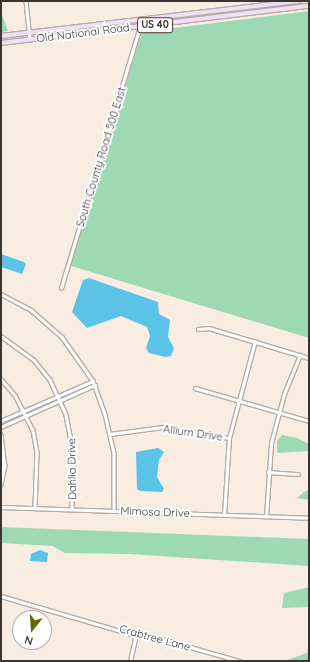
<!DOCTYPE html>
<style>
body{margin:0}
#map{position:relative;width:310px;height:662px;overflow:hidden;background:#f9ede1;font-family:Quicksand,sans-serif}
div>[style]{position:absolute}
.green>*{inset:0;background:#9ddab4}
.water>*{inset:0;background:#5cc3e8}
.roads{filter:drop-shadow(1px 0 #b7aca1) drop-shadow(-1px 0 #b7aca1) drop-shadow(0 1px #b7aca1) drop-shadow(0 -1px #b7aca1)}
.street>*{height:2.5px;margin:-1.25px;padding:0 1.25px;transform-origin:1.25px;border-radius:1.25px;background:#fff}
.secondary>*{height:3.5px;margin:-1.75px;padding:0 1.75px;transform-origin:1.75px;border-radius:1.75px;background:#fff}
.primary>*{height:4px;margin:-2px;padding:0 2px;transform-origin:2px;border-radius:2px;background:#f0dff8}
span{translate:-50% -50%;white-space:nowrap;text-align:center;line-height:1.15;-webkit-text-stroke:4px #fff;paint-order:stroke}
.shield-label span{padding:1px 3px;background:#fff;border:1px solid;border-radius:3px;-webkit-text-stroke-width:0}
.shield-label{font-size:10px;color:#3b3631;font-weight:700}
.street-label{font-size:11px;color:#3b3631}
.frame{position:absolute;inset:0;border:2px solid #3b3631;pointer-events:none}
.north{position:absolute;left:12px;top:610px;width:40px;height:40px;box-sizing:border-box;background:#fff;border:1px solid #b1afad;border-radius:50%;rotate:197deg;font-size:11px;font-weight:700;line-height:16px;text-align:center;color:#3b3631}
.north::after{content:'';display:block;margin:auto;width:14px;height:18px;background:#646806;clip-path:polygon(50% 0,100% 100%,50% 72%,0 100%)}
</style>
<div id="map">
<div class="green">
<div style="clip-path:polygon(309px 11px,309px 338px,68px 265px,142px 32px)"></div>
<div style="clip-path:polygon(1px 14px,3px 17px,8px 31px,1px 32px)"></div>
<div style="clip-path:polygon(282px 435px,297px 438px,309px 444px,309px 451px,277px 453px,277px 441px)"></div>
<div style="clip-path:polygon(309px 490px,309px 500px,297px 498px,304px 492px)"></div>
<div style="clip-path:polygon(1px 527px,309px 539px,309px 566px,129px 554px,65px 553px,53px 546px,1px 543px)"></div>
<div style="clip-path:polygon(309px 587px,309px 607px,282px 608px,284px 593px)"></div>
<div style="clip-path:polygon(309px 644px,309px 661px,284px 661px,307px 653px)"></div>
</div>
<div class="water">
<div style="clip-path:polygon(1px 254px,24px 262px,26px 264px,22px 274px,1px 267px)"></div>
<div style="clip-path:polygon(89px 278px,158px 302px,159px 314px,170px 320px,168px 337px,174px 348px,171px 356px,165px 357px,149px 353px,146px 348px,150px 336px,147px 327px,121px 316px,87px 328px,72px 312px,83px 280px)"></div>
<div style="clip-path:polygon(158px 448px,164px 452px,159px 460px,157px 477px,164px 489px,162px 492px,140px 491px,137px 489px,136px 452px)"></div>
<div style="clip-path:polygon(40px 550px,48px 553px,47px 562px,30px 561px,31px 554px)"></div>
</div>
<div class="roads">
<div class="street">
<div style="left:26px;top:1px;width:38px;rotate:84deg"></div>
<div style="left:61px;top:288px;width:280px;rotate:-73.2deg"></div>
<div style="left:1px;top:294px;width:34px;rotate:28deg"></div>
<div style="left:31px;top:310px;width:41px;rotate:41.1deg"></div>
<div style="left:62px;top:337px;width:54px;rotate:54.8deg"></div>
<div style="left:93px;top:381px;width:35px;rotate:70deg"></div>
<div style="left:105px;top:414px;width:40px;rotate:77deg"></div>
<div style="left:114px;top:453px;width:58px;rotate:90deg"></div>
<div style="left:198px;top:329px;width:11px;rotate:-5deg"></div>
<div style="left:209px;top:328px;width:104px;rotate:16.7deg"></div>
<div style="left:1px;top:336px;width:41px;rotate:36deg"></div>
<div style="left:34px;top:360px;width:26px;rotate:51deg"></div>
<div style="left:50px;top:380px;width:38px;rotate:65deg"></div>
<div style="left:66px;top:415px;width:37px;rotate:79deg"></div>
<div style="left:73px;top:451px;width:58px;rotate:91deg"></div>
<div style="left:1px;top:379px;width:21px;rotate:49deg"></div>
<div style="left:15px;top:395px;width:39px;rotate:63deg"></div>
<div style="left:33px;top:430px;width:23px;rotate:80deg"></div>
<div style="left:37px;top:453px;width:55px;rotate:92.1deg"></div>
<div style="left:195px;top:388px;width:119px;rotate:16.1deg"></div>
<div style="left:1px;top:421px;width:100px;rotate:-23.5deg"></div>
<div style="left:1px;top:427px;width:103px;rotate:-24.1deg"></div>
<div style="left:110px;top:434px;width:53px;rotate:-7.5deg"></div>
<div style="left:163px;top:427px;width:67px;rotate:9.5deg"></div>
<div style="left:268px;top:472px;width:30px;rotate:4deg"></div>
<div style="left:1px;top:507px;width:308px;rotate:2deg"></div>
<div style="left:224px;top:515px;width:77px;rotate:-86.3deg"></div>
<div style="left:229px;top:438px;width:100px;rotate:-75deg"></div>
<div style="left:266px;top:517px;width:74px;rotate:-86.1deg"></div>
<div style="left:271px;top:443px;width:51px;rotate:-75.1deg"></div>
<div style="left:284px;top:394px;width:42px;rotate:-67.7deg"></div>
<div style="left:1px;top:596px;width:139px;rotate:16.3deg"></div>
<div style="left:134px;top:635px;width:4px;rotate:-34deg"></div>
<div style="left:137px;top:633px;width:18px;rotate:13deg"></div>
<div style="left:155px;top:637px;width:88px;rotate:15.8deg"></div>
<div style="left:130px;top:661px;width:23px;rotate:-77deg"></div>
<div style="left:135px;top:639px;width:4px;rotate:-104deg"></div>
</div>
<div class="secondary">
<div style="left:1px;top:435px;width:31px;rotate:83deg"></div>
<div style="left:5px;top:466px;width:19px;rotate:102deg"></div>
</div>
<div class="primary">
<div style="left:1px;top:36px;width:299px;rotate:-6.7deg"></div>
<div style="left:1px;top:43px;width:310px;rotate:-6.9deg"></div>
</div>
</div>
<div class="shield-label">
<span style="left:155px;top:25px">US 40</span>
</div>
<div class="street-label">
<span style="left:83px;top:33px;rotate:-7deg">Old National Road</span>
<span style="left:101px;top:157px;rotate:-73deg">South County Road 500 East</span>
<span style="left:193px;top:433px;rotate:8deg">Allium Drive</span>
<span style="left:72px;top:469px;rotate:-91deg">Dahlia Drive</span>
<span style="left:155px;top:512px;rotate:2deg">Mimosa Drive</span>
<span style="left:155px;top:638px;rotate:15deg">Crabtree Lane</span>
</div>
<div class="frame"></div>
<div class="north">N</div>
</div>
